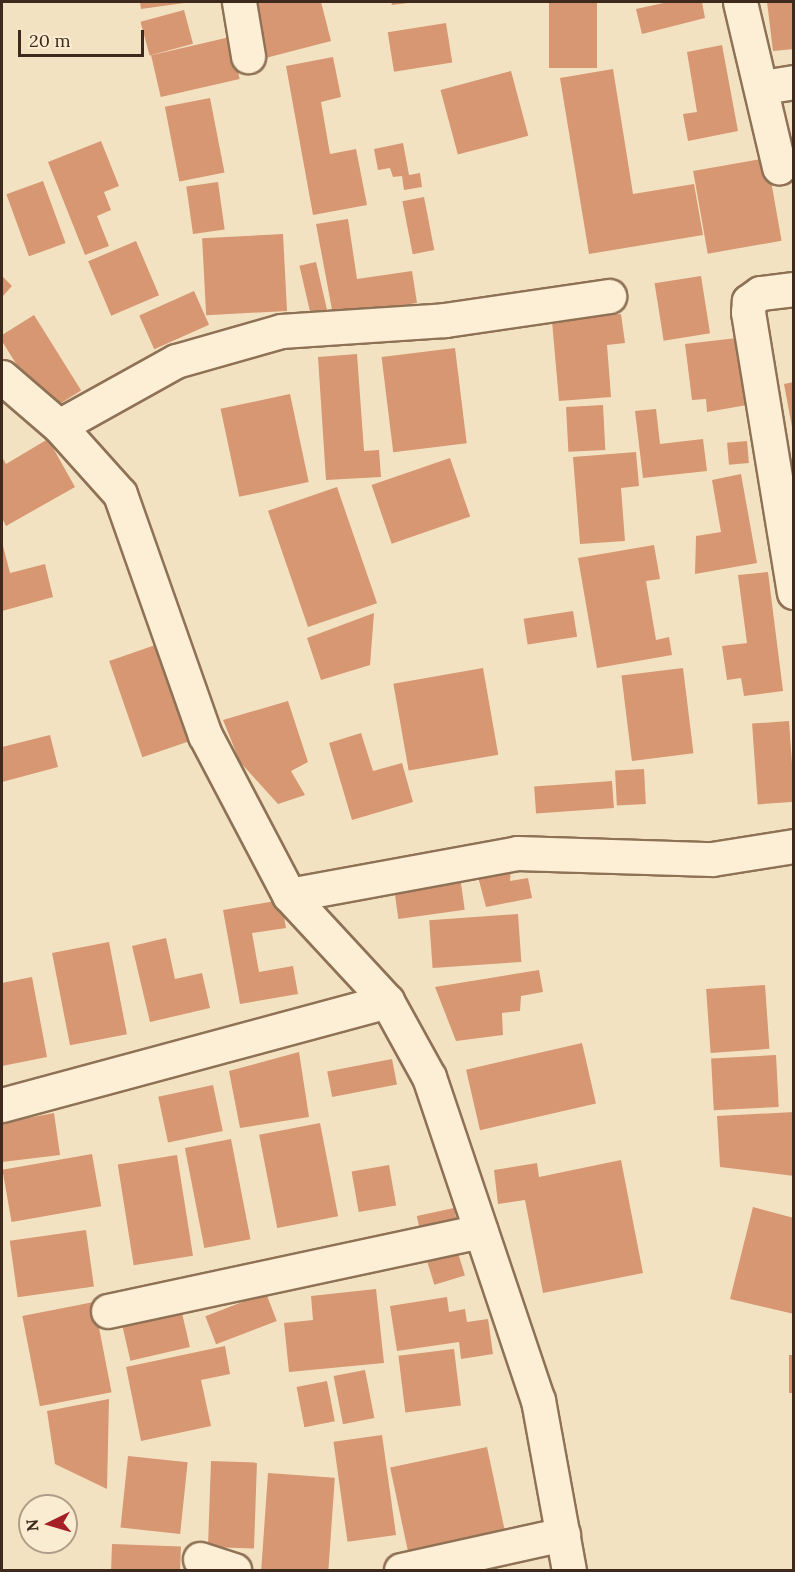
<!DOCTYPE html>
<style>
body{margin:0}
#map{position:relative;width:795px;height:1572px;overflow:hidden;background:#f3e2c1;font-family:Lora,serif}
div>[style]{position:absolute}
.building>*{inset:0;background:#d69772;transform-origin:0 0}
.roads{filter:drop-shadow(2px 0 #8f7256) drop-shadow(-2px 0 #8f7256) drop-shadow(0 2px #8f7256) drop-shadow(0 -2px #8f7256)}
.street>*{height:33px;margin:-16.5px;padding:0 16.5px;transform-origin:16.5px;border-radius:16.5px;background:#fdefd5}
span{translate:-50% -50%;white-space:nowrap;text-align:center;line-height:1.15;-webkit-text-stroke:5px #faecd1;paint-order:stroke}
.frame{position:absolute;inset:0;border:3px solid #3d2a1c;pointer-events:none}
.north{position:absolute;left:18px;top:1494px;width:60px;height:60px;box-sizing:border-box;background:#faecd1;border:2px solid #ae9e89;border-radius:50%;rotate:265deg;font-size:16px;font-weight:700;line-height:24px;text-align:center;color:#3d2a1c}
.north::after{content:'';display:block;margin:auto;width:21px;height:27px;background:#a61e26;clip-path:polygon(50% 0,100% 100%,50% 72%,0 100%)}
.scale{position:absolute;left:18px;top:30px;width:126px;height:27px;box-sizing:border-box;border:3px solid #3d2a1c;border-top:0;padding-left:8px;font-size:18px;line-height:21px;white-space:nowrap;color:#3d2a1c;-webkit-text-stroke:4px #faecd1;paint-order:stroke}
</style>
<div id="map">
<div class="building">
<div style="clip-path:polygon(140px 2px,184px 2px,184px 3px,141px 9px)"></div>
<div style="clip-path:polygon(243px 2px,321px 2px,331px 41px,258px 60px)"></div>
<div style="clip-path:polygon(391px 2px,408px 2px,408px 3px,392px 5px)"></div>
<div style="left:549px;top:2px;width:48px;height:66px"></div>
<div style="clip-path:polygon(668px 2px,702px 2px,705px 18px,642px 34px,636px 9px)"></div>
<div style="clip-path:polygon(767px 2px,794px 2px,794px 49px,773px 51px)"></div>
<div style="left:184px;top:10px;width:35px;height:45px;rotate:75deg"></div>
<div style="left:446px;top:23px;width:40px;height:59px;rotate:81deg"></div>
<div style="left:230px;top:37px;width:43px;height:81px;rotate:77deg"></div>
<div style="clip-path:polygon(722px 45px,738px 131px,688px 141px,683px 114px,697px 112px,687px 52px)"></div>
<div style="clip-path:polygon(333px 57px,341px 97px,321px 102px,330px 154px,356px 149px,367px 205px,313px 215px,286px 66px)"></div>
<div style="clip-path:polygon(613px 69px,633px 194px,694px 184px,703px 235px,589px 254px,560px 78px)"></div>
<div style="left:511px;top:71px;width:67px;height:73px;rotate:75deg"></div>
<div style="left:210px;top:98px;width:76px;height:46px;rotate:79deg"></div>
<div style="clip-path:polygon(101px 141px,119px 186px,104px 192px,111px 210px,97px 216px,109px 246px,85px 255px,48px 162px)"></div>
<div style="clip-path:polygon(403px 143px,409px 175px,420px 173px,422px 187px,404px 190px,402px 176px,393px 177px,390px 168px,378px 170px,374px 149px)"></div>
<div style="left:767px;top:158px;width:84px;height:75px;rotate:80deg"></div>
<div style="left:43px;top:181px;width:66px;height:39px;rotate:70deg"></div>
<div style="left:218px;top:182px;width:48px;height:32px;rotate:82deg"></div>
<div style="left:424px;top:197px;width:54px;height:22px;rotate:79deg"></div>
<div style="clip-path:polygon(348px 219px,357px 279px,412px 271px,417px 303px,333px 315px,316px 224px)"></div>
<div style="left:283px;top:234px;width:77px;height:81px;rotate:87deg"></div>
<div style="left:136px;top:241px;width:59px;height:52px;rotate:67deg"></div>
<div style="left:316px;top:262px;width:49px;height:17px;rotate:77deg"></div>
<div style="clip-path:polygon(2px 276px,12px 286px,2px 297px)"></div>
<div style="left:701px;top:276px;width:58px;height:47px;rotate:81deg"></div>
<div style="left:194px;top:291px;width:37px;height:60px;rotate:66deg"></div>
<div style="clip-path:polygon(621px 314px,625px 343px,607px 345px,611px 397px,559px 401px,552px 321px)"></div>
<div style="left:34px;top:315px;width:89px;height:41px;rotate:58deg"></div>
<div style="clip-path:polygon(737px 338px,747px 405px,707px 412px,706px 399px,692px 400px,685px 344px)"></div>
<div style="left:455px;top:348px;width:96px;height:74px;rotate:83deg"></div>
<div style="clip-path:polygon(357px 354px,364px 451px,379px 450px,381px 477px,326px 480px,318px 357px)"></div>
<div style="clip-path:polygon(794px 382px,794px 426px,792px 427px,784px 384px)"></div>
<div style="left:290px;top:394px;width:90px;height:71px;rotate:78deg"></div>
<div style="left:603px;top:405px;width:45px;height:37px;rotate:87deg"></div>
<div style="clip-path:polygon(656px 409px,660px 444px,703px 439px,707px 471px,643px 478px,635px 411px)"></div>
<div style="clip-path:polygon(48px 439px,75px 487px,6px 526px,2px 518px,2px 457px,6px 464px)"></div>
<div style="left:747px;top:441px;width:22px;height:20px;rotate:85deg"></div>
<div style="clip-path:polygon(636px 452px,639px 486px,621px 488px,625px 541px,580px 544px,573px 457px)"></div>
<div style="left:450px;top:458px;width:62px;height:83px;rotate:71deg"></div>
<div style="clip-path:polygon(741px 474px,757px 563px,695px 574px,696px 536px,721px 532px,712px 480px)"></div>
<div style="left:337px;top:487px;width:123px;height:73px;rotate:71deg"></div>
<div style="clip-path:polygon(2px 542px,10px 573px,45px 564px,53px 597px,2px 611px)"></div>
<div style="clip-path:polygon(654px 545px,660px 579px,646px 581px,656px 640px,669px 637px,672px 655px,597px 668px,578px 558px)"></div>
<div style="clip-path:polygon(768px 572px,783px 691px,744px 696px,741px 678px,727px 680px,722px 646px,747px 643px,738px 575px)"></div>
<div style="left:573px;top:611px;width:26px;height:50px;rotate:81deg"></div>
<div style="clip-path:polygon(374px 613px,370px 665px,321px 680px,307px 638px)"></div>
<div style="left:164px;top:642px;width:102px;height:58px;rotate:71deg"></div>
<div style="left:483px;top:668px;width:88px;height:91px;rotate:80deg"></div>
<div style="left:683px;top:668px;width:86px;height:62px;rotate:83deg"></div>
<div style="clip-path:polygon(288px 701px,308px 762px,291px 771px,305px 795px,278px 804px,240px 762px,223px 720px)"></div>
<div style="left:789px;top:721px;width:81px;height:37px;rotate:86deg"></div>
<div style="clip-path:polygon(361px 733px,373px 771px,402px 763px,413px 802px,352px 820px,329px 743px)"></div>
<div style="clip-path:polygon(50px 735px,58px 767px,2px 782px,2px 747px)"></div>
<div style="left:644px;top:769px;width:35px;height:29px;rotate:87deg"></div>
<div style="left:612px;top:781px;width:27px;height:78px;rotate:86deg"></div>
<div style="clip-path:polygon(511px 869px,510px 881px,528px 878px,532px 898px,486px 907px,477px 873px)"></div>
<div style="left:460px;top:876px;width:34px;height:67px;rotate:82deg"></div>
<div style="clip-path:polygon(281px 900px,286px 928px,252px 933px,259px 972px,293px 966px,298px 994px,240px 1004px,223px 910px)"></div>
<div style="left:518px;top:914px;width:48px;height:89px;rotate:86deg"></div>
<div style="clip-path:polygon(166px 938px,175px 979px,202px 973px,210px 1008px,150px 1022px,132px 946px)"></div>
<div style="left:109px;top:942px;width:94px;height:58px;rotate:79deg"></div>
<div style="clip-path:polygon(539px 970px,543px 992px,521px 996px,520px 1011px,502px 1013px,503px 1035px,456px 1041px,435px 987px)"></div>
<div style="clip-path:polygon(32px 977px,47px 1057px,2px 1066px,2px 983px)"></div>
<div style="left:765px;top:985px;width:64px;height:59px;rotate:86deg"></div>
<div style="left:582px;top:1043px;width:62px;height:119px;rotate:77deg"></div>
<div style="clip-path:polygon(299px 1052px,309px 1117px,240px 1128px,229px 1071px)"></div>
<div style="left:776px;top:1055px;width:52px;height:65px;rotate:87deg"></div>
<div style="left:392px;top:1059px;width:26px;height:66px;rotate:79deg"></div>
<div style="left:213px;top:1085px;width:47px;height:56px;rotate:78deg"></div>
<div style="clip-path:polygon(794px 1112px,794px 1176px,720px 1167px,717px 1116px)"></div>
<div style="clip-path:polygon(54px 1113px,60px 1155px,2px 1162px,2px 1123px)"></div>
<div style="left:320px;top:1123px;width:95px;height:62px;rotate:79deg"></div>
<div style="left:231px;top:1139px;width:102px;height:47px;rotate:79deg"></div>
<div style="left:92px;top:1154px;width:53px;height:91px;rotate:80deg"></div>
<div style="left:177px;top:1155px;width:102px;height:60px;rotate:81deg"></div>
<div style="clip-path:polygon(621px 1160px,643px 1273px,543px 1293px,525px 1200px,498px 1204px,494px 1170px,537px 1163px,539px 1177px)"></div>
<div style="left:389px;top:1165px;width:41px;height:38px;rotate:80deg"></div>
<div style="clip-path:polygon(753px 1207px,794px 1218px,794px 1314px,730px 1299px)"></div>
<div style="left:454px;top:1208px;width:19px;height:38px;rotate:78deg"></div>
<div style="left:86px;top:1230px;width:57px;height:77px;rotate:82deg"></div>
<div style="left:455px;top:1243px;width:34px;height:32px;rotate:73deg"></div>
<div style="clip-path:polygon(376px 1289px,384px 1363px,289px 1372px,284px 1323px,313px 1320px,311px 1296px)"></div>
<div style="left:266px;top:1293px;width:30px;height:65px;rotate:69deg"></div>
<div style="clip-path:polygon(447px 1297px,449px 1312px,465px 1309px,467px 1322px,488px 1319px,493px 1354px,461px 1359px,459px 1342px,397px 1351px,390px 1306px)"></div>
<div style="left:94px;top:1302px;width:92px;height:73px;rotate:79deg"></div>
<div style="left:182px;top:1313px;width:35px;height:61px;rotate:77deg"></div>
<div style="clip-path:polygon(225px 1346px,230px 1374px,201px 1380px,211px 1426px,141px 1441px,126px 1367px)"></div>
<div style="left:454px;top:1349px;width:57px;height:56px;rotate:83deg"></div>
<div style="left:789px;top:1355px;width:5px;height:38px"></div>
<div style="left:365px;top:1370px;width:49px;height:32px;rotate:79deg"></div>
<div style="left:327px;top:1381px;width:41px;height:31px;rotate:79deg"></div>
<div style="clip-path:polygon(109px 1399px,107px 1489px,55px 1464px,47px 1411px)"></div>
<div style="left:382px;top:1435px;width:101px;height:49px;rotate:82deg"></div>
<div style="left:487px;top:1447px;width:90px;height:99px;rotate:78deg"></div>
<div style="left:128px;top:1456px;width:60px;height:72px;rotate:6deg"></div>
<div style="left:211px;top:1461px;width:46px;height:86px;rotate:2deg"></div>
<div style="left:268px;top:1473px;width:67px;height:97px;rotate:4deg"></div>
<div style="left:112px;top:1544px;width:69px;height:26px;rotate:2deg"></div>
<div style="clip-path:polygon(492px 1558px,496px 1570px,454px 1570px)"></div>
</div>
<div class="roads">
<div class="street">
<div style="left:239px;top:2px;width:55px;rotate:80.5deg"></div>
<div style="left:740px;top:2px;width:170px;rotate:76.7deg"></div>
<div style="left:763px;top:87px;width:31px;rotate:-9deg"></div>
<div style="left:794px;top:289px;width:34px;rotate:173deg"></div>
<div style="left:760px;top:293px;width:14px;rotate:144deg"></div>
<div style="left:749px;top:301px;width:11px;rotate:95deg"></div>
<div style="left:748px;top:312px;width:284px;rotate:80.7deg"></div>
<div style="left:2px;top:377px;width:75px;rotate:40.7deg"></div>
<div style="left:59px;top:426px;width:91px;rotate:48.1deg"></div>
<div style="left:120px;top:494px;width:256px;rotate:70.6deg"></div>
<div style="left:205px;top:735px;width:181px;rotate:62.3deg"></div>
<div style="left:289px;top:895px;width:144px;rotate:47.2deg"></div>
<div style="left:387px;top:1001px;width:87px;rotate:61.1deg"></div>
<div style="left:429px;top:1077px;width:341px;rotate:71.4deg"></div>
<div style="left:538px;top:1400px;width:173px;rotate:79.7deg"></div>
<div style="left:59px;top:426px;width:134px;rotate:-29.1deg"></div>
<div style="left:176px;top:361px;width:109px;rotate:-15.9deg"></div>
<div style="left:281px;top:331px;width:164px;rotate:-3.8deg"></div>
<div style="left:445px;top:320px;width:166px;rotate:-8.3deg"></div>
<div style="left:289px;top:895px;width:232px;rotate:-10.4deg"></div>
<div style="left:517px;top:853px;width:195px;rotate:1.8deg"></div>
<div style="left:712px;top:859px;width:83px;rotate:-9deg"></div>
<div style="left:2px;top:1105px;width:399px;rotate:-15.1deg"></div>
<div style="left:108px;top:1311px;width:381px;rotate:-12.1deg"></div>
<div style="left:200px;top:1559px;width:36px;rotate:18deg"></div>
<div style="left:401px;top:1570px;width:166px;rotate:-12.5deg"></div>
</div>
</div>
<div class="frame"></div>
<div class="north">N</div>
<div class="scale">20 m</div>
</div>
